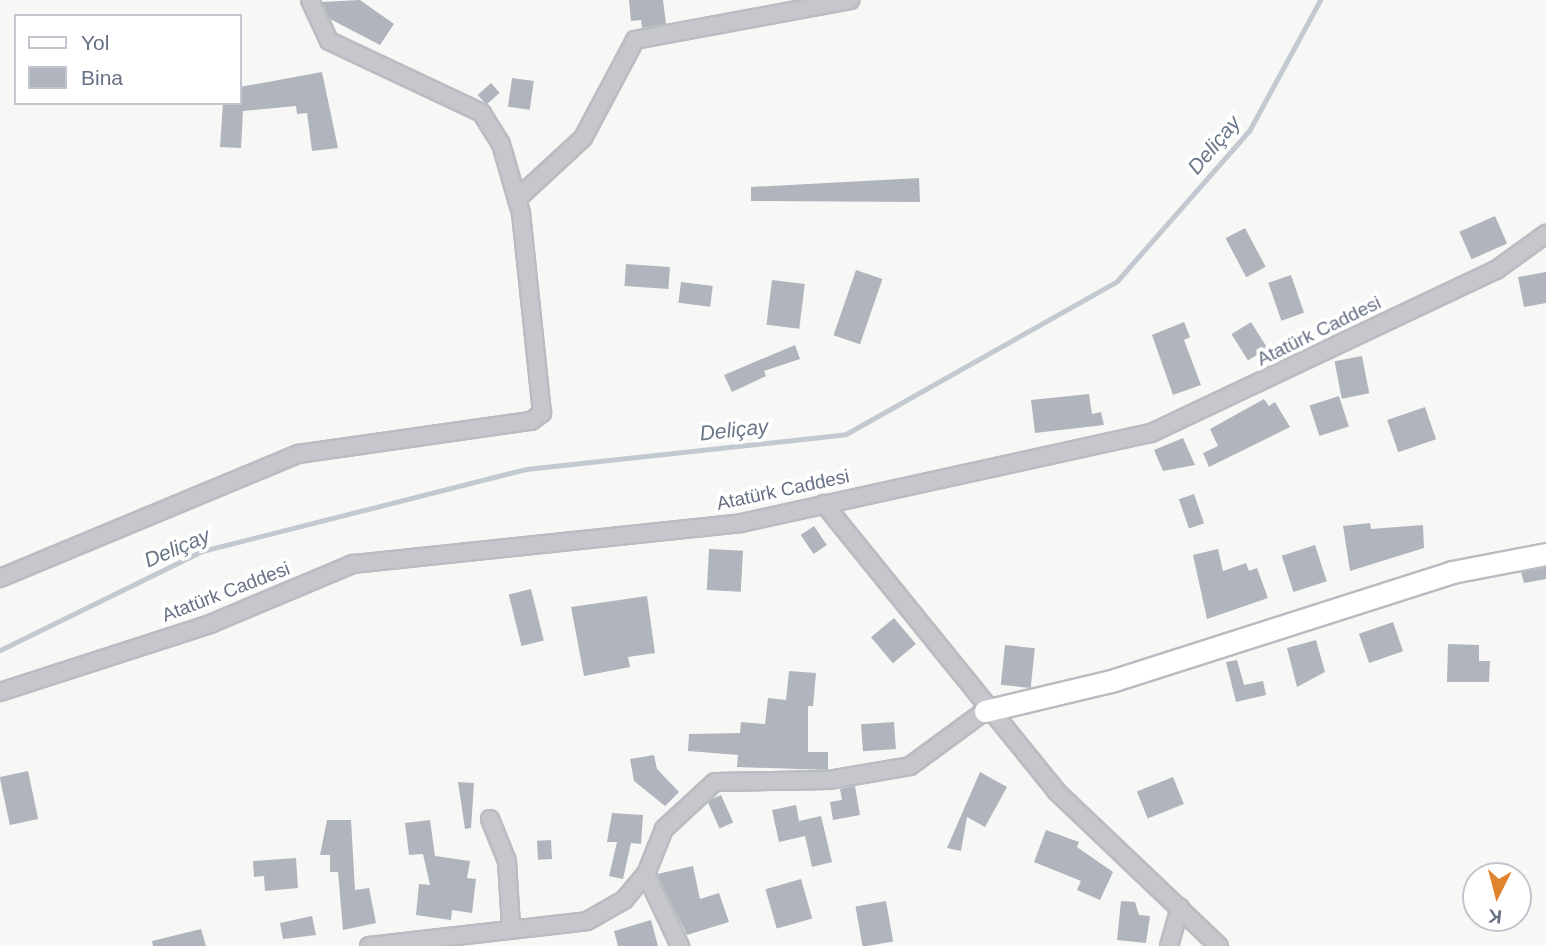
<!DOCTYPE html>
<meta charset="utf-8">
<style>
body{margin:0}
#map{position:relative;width:1546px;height:946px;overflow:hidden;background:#f7f8f5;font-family:Arial,sans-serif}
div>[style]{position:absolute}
.stream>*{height:5px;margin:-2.5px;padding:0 2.5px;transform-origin:2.5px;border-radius:2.5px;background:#c3c9d0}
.building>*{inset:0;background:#b0b4bc;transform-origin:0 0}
.roads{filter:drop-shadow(2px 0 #babcc2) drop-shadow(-2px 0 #babcc2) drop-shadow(0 2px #babcc2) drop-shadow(0 -2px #babcc2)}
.street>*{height:16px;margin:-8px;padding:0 8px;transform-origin:8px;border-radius:8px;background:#c5c7cc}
.secondary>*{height:21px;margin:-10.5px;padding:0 10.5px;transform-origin:10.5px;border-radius:10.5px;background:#fff}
span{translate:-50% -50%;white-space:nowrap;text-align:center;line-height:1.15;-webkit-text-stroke:7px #fff;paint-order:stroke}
.street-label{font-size:19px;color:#677085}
.water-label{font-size:21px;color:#697788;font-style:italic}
.legend{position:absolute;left:14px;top:14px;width:228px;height:91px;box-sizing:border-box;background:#fff;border:2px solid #c2c6ce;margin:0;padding:9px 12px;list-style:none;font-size:21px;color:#677085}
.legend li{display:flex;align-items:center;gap:14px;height:35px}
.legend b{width:35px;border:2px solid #c2c6ce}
.north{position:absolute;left:1462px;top:862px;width:70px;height:70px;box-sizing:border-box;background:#fff;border:2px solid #c2c6ce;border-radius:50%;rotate:186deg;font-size:19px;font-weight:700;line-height:28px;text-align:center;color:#677085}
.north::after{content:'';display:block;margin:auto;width:24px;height:32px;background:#e0832d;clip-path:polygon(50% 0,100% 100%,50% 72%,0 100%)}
</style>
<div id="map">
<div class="stream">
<div style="left:0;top:650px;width:225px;rotate:-26.1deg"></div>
<div style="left:202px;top:551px;width:334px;rotate:-14.2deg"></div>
<div style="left:526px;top:469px;width:322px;rotate:-6.2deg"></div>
<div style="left:846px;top:434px;width:311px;rotate:-29.4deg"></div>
<div style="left:1117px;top:281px;width:200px;rotate:-48.7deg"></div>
<div style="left:1249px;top:131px;width:149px;rotate:-61.5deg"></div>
</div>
<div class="building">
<div style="clip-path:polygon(360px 0,394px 24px,380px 45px,330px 19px,322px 2px)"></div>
<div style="clip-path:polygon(629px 0,663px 0,666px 24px,642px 28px,641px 20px,631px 21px)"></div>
<div style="clip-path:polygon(322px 72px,338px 148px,312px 151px,307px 113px,297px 114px,296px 106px,243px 111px,241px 148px,220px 147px,223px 103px,240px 103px,240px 87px)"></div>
<div style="left:512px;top:78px;width:22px;height:29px;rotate:8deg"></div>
<div style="left:491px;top:83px;width:13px;height:18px;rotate:48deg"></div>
<div style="clip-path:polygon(919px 178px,920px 202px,751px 201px,751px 187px)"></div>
<div style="left:1495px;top:216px;width:30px;height:39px;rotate:66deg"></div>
<div style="left:1245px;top:228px;width:44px;height:22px;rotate:62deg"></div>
<div style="left:626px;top:264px;width:44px;height:22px;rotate:4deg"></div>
<div style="left:856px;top:270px;width:28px;height:69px;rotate:19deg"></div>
<div style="clip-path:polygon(1546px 272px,1546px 303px,1524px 307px,1518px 277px)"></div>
<div style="left:1291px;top:275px;width:40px;height:24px;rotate:71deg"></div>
<div style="left:772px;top:280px;width:33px;height:45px;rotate:7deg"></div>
<div style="left:681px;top:282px;width:32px;height:21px;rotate:7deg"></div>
<div style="clip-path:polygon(1184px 322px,1190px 337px,1184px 340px,1201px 385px,1173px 395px,1152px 335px)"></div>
<div style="left:1251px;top:322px;width:31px;height:23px;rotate:58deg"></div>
<div style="clip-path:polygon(795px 345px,800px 359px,764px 371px,766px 376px,732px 392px,724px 375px)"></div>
<div style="left:1362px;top:356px;width:38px;height:28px;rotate:79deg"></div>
<div style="clip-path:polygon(1089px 394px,1092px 414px,1101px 412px,1104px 425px,1035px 433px,1031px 400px)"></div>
<div style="left:1339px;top:396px;width:32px;height:31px;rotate:72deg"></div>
<div style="clip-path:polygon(1264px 399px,1269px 406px,1275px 402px,1290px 427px,1209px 467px,1203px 453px,1218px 446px,1210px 429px)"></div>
<div style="left:1425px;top:407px;width:34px;height:40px;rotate:71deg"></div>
<div style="clip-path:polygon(1183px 438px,1195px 465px,1163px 471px,1154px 450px)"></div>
<div style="left:1194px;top:494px;width:31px;height:16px;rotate:71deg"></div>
<div style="clip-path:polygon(1370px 523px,1371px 529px,1423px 525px,1424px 548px,1350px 571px,1343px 526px)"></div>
<div style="left:814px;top:526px;width:23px;height:16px;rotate:56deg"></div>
<div style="left:1315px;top:545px;width:38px;height:35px;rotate:72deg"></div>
<div style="left:709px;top:549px;width:34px;height:41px;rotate:3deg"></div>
<div style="clip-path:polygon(1218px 549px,1223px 571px,1246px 563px,1249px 571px,1257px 568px,1268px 598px,1207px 619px,1193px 555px)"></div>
<div style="clip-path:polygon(1546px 567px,1546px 579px,1524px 583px,1521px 572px)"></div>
<div style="left:531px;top:589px;width:53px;height:23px;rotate:76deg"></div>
<div style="clip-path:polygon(647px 596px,655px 653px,628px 657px,630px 667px,584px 676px,571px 607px)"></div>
<div style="left:894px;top:618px;width:34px;height:30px;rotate:50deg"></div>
<div style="left:1393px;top:622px;width:31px;height:36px;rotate:71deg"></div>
<div style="clip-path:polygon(1316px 640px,1325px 672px,1297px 687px,1287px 648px)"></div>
<div style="clip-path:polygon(1448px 644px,1479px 645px,1479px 661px,1490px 661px,1489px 682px,1447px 682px)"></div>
<div style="left:1005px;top:645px;width:30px;height:40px;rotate:6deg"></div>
<div style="clip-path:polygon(1237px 660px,1244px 685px,1263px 681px,1266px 695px,1236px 702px,1226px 662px)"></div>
<div style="clip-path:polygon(789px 671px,816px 673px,813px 706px,808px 706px,808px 752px,828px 752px,828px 770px,737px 767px,738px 755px,688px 751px,689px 734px,740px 733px,741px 722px,765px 724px,768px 698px,786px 700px)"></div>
<div style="left:894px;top:722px;width:27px;height:33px;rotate:86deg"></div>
<div style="clip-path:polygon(654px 755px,657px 769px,679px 792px,665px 806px,634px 781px,630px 759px)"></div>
<div style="left:28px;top:771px;width:49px;height:29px;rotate:78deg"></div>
<div style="clip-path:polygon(980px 772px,1007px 787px,985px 827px,967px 817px,961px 851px,947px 848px)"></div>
<div style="left:1173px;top:777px;width:29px;height:39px;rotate:68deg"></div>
<div style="clip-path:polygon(458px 782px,474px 783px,471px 828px,465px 829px)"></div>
<div style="clip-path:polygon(855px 786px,860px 815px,833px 820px,830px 802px,842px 800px,840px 789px)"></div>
<div style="left:721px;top:795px;width:30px;height:15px;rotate:66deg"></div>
<div style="clip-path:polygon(796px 805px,799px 821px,821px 816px,832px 862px,812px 867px,805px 836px,779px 842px,772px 810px)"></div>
<div style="clip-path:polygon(612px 813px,643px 815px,641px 844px,631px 843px,623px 879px,609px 876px,617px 842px,607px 842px)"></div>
<div style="clip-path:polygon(327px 820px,351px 820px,355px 890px,369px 888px,376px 923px,343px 930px,338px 872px,330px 872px,330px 855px,320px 855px)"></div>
<div style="clip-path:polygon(430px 820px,435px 856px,470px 861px,467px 878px,476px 879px,472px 913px,452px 910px,451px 920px,416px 915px,419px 884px,430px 885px,423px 854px,409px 855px,405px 823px)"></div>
<div style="clip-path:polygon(1046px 830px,1079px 842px,1077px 847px,1113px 872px,1100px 900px,1077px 890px,1081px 881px,1034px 862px)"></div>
<div style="left:551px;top:840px;width:19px;height:14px;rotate:87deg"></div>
<div style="clip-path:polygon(296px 858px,298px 888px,265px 891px,264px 876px,254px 877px,253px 861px)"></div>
<div style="clip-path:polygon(693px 866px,700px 899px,719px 893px,729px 922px,687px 935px,657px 874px)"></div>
<div style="left:801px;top:879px;width:41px;height:37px;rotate:74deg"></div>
<div style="left:886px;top:901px;width:41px;height:31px;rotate:80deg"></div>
<div style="clip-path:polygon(1121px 901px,1135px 902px,1139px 915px,1150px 916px,1146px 943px,1117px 940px)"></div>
<div style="clip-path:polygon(312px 916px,316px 935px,283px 939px,280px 923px)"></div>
<div style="clip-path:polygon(651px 920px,658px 946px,618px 946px,614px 931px)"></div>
<div style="clip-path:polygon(201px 929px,206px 946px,153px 946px,152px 941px)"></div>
</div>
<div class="roads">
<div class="street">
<div style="left:517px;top:199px;width:90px;rotate:-42.7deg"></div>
<div style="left:583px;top:138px;width:111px;rotate:-62deg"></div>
<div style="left:635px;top:40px;width:219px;rotate:-10.5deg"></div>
<div style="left:824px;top:504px;width:369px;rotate:51deg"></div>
<div style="left:1056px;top:791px;width:225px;rotate:43.6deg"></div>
<div style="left:0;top:578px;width:323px;rotate:-22.6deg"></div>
<div style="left:298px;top:454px;width:235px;rotate:-8.1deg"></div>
<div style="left:531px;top:421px;width:14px;rotate:-36deg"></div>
<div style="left:542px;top:413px;width:201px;rotate:-96deg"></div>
<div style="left:521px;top:213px;width:72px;rotate:-106.2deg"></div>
<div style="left:501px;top:144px;width:36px;rotate:-122deg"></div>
<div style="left:482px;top:113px;width:169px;rotate:-154.8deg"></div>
<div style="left:329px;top:41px;width:45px;rotate:-114.9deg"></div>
<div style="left:0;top:692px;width:221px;rotate:-17.9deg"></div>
<div style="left:210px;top:624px;width:155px;rotate:-22.8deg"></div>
<div style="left:353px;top:564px;width:390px;rotate:-6deg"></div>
<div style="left:741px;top:523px;width:420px;rotate:-12.4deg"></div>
<div style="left:1151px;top:433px;width:382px;rotate:-25.3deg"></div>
<div style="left:1496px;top:270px;width:62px;rotate:-35.8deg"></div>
<div style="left:490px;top:819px;width:45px;rotate:68deg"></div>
<div style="left:507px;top:861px;width:66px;rotate:86.5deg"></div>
<div style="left:646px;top:874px;width:80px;rotate:64.7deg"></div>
<div style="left:369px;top:946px;width:219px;rotate:-6.5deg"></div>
<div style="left:587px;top:921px;width:43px;rotate:-29.6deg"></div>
<div style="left:624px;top:900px;width:34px;rotate:-50deg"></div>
<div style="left:646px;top:874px;width:48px;rotate:-68.2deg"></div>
<div style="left:664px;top:829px;width:69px;rotate:-42.7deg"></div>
<div style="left:715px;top:782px;width:114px;rotate:-1deg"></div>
<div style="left:829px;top:780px;width:82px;rotate:-9.8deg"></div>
<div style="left:910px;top:766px;width:93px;rotate:-36.3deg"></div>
<div style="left:1169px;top:946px;width:40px;rotate:-74deg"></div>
</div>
<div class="secondary">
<div style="left:985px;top:711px;width:130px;rotate:-13.4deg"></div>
<div style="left:1111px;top:681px;width:358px;rotate:-17.7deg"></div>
<div style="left:1452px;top:572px;width:96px;rotate:-10.8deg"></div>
</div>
</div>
<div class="street-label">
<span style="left:1319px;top:331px;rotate:-26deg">Atatürk Caddesi</span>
<span style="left:783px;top:490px;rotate:-12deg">Atatürk Caddesi</span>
<span style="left:226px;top:592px;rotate:-21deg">Atatürk Caddesi</span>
</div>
<div class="water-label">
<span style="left:1214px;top:145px;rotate:-50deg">Deliçay</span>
<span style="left:734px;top:430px;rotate:-6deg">Deliçay</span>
<span style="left:177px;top:548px;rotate:-23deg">Deliçay</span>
</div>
<ul class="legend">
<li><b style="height:9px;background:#fff"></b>Yol</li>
<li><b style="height:19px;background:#b0b4bc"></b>Bina</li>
</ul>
<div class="north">K</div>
</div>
